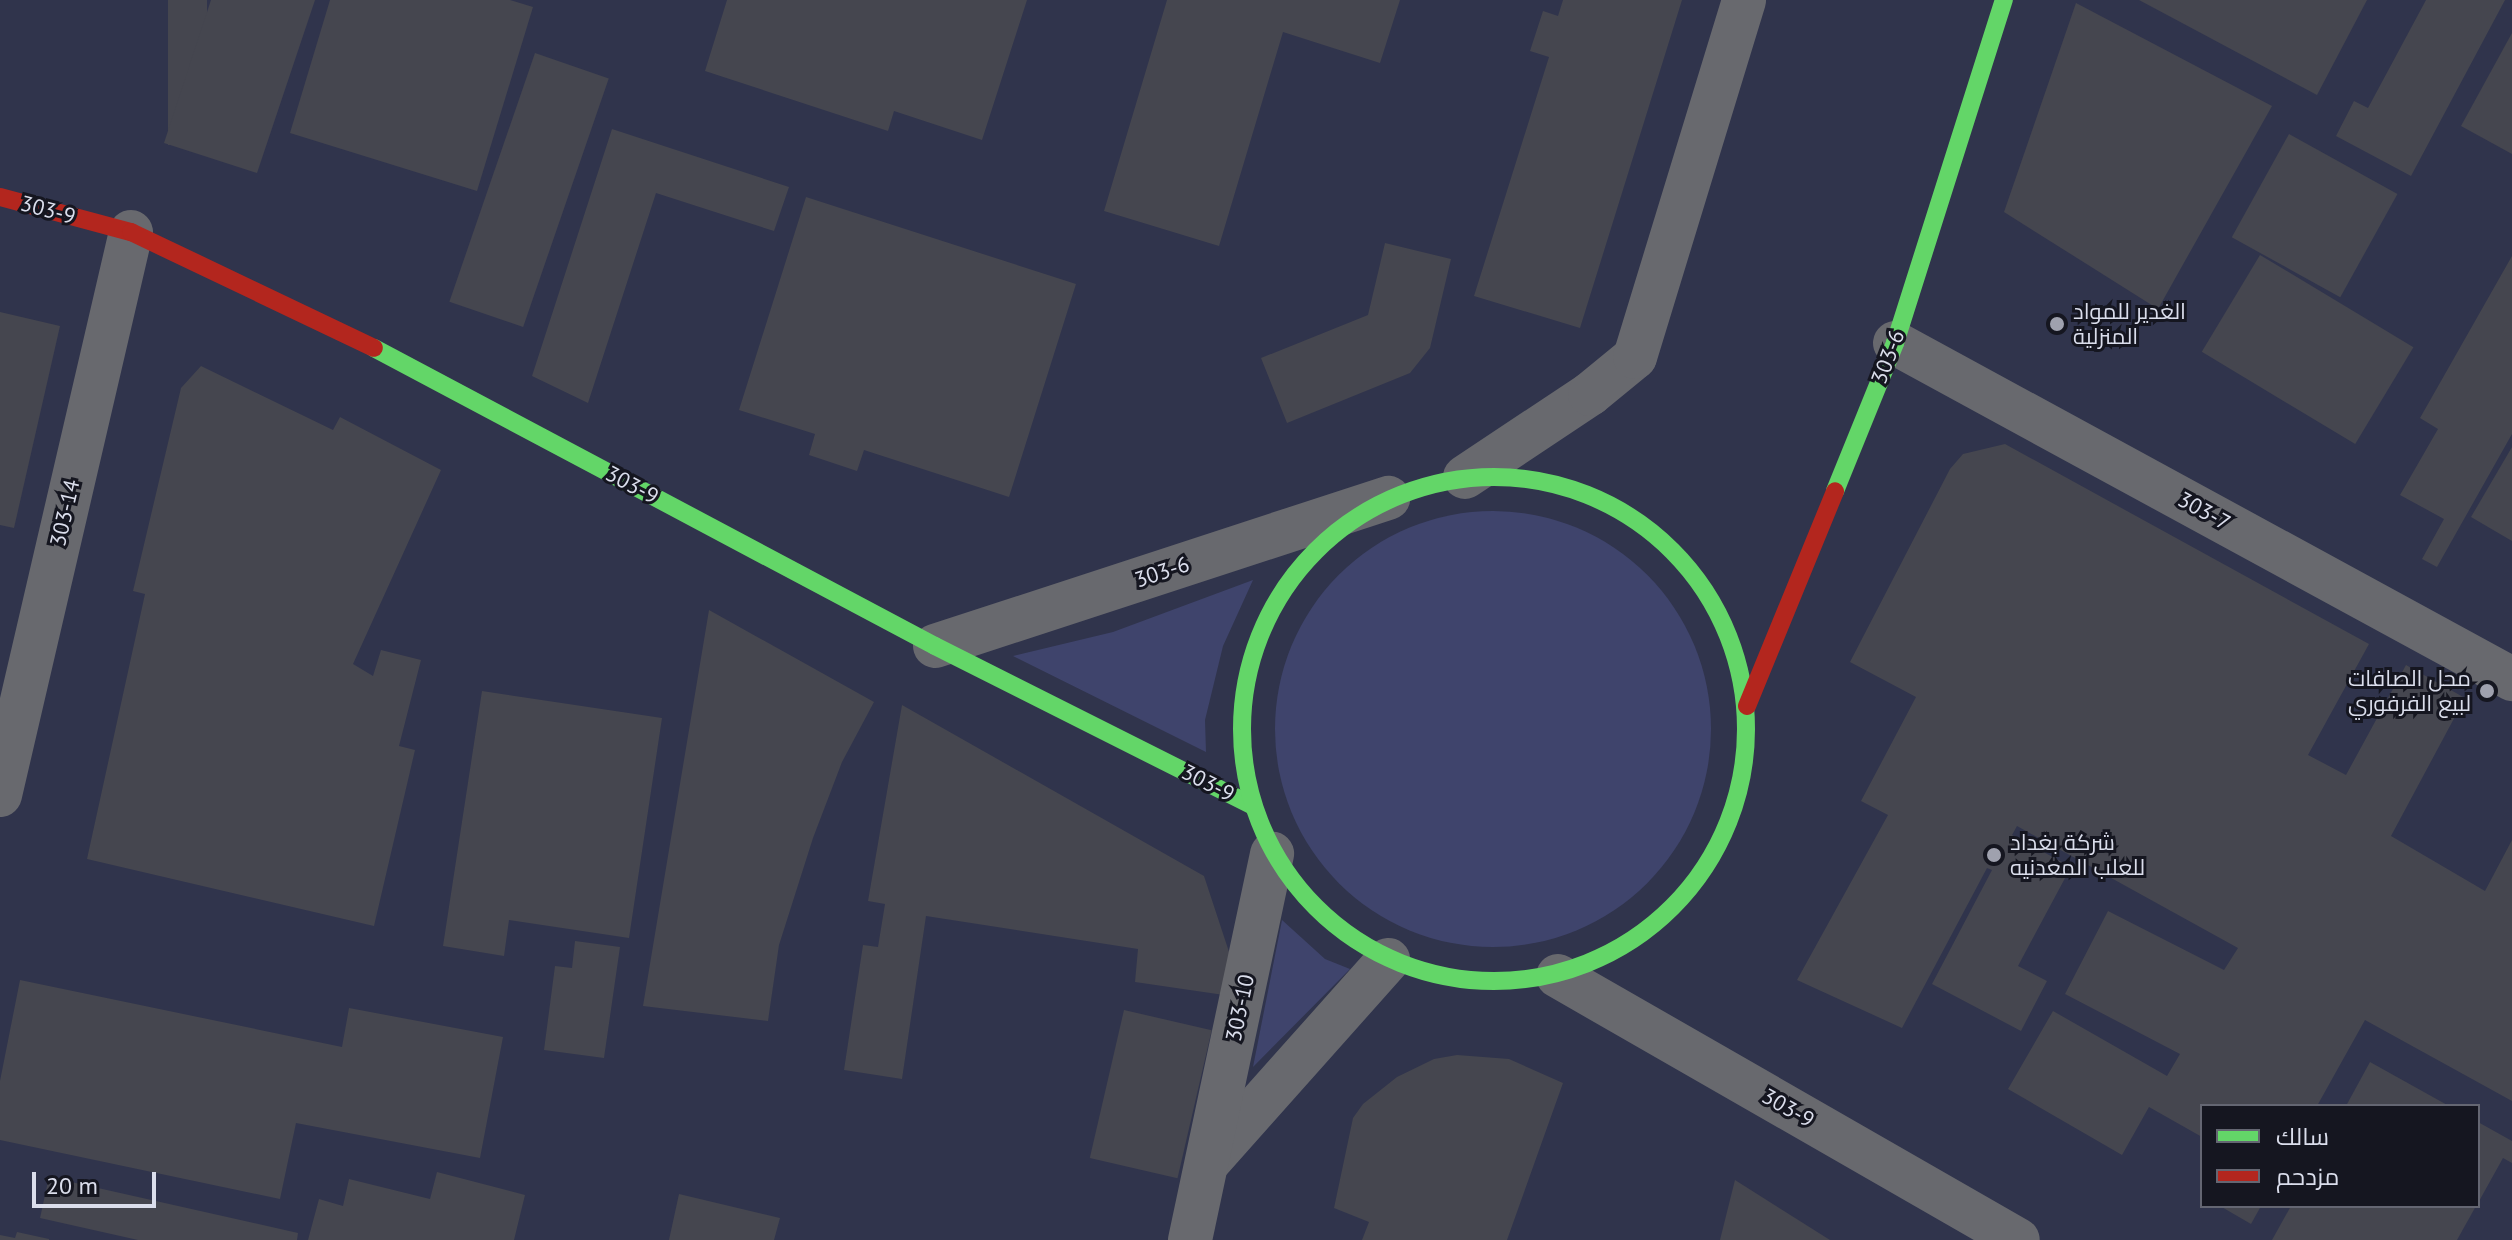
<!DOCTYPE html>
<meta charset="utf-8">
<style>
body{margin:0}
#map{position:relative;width:2512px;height:1240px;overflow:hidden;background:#30313c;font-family:"PT Sans",Cairo,sans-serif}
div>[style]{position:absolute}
.built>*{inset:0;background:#30344c}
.green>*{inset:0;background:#3f446c}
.round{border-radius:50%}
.building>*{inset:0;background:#45464f;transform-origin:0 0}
.street>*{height:44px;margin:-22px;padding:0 22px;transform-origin:22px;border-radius:22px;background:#68696e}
.fast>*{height:18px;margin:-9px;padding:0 9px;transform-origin:9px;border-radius:9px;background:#63d668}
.fast>.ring{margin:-9px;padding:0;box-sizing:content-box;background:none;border:18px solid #63d668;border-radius:50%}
.jam>*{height:18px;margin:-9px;padding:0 9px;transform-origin:9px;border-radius:9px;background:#b3261e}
.dots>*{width:22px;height:22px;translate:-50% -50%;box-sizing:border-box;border:4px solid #151620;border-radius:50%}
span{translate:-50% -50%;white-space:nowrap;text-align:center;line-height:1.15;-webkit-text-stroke:6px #151620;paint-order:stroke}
.street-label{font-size:22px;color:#dbdeec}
.poi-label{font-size:22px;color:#dbdeec}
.left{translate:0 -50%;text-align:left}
.right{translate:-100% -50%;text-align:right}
.legend{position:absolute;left:2200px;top:1104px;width:280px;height:104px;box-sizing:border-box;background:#151620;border:2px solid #646672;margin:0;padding:10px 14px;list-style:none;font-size:24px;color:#dbdeec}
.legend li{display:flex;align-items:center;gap:16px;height:40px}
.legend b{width:40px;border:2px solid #646672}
.scale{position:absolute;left:32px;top:1172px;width:124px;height:36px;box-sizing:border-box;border:4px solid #dbdeec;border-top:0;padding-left:10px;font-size:24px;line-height:28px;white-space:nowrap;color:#dbdeec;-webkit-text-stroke:6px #151620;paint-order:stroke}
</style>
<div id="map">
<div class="built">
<div style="clip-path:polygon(evenodd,0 0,2512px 0,2512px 1240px,0 1240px,0 0,2202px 1106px,2478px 1106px,2478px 1206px,2202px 1206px,2202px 1106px)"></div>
</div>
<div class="green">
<div class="round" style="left:1275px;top:511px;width:436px;height:436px"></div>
<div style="clip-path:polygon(1253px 580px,1223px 646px,1205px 720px,1206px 752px,1013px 656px,1113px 632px)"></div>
<div style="clip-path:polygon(1282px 920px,1325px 959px,1350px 969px,1253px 1067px)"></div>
</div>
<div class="building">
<div style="left:168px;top:0;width:39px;height:145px"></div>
<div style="clip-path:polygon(211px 0,315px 0,257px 173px,164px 143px)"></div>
<div style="clip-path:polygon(330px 0,510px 0,533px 7px,477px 191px,290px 133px)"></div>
<div style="clip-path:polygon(727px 0,1027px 0,982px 140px,894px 111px,888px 131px,705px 71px)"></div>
<div style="clip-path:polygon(1167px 0,1400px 0,1380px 63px,1283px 32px,1219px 246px,1104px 211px)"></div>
<div style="clip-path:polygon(1563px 0,1682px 0,1580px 328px,1474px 296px,1549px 57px,1530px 51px,1543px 11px,1558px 16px)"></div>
<div style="clip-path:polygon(2139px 0,2367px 0,2317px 95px)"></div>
<div style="clip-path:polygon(2426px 0,2505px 0,2411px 176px,2336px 136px,2354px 101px,2368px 108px)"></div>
<div style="clip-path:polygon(2076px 3px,2272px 106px,2158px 309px,2004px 212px)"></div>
<div style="clip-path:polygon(2512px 33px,2512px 154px,2461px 126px)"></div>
<div style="left:535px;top:53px;width:78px;height:263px;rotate:19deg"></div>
<div style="clip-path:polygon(612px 129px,789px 187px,774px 231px,656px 193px,588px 403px,532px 376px)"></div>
<div style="left:2289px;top:134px;width:124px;height:118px;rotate:29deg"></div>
<div style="clip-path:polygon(806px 197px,1076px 284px,1009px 497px,864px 450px,857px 471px,809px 455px,815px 434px,739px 410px)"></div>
<div style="clip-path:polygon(1385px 243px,1451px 259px,1430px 348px,1410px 373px,1287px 423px,1261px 358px,1368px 315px)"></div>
<div style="left:2260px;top:255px;width:179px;height:113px;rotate:31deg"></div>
<div style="clip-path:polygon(2512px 256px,2512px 434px,2437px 567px,2422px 559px,2444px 519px,2400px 495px,2438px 429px,2420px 418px)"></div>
<div style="clip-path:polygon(0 312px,60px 326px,14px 528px,0 525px)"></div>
<div style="clip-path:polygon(201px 366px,333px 430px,340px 417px,441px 470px,353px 664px,373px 676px,381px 650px,421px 660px,399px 746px,415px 750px,374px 926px,87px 859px,145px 594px,133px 591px,181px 388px)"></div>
<div style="clip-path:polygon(2005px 444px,2369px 644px,2308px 755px,2346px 775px,2406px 665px,2465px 698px,2391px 836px,2485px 891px,2512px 840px,2512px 1101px,2365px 1020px,2317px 1106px,2202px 1106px,2202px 1137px,2149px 1107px,2122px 1155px,2008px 1089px,2053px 1011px,2167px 1076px,2180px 1054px,2065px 994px,2108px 911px,2224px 970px,2238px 948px,2017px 826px,2012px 835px,2071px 867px,2018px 966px,2047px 981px,2021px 1031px,1932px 984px,1992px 870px,1987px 868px,1902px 1028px,1797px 980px,1888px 815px,1861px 801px,1916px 697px,1850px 662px,1950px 469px,1963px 454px)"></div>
<div style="clip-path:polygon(2512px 447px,2512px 541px,2471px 517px)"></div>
<div style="clip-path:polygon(709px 610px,874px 702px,842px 762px,813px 838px,779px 945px,768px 1021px,643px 1006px)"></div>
<div style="clip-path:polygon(482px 691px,662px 718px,629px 938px,509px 920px,504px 956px,443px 946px)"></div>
<div style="clip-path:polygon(902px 705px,1204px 876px,1235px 970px,1224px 995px,1135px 982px,1138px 949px,926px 916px,902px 1079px,844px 1070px,863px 945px,878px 947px,885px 904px,868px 901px)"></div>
<div style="clip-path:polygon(575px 941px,620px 947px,604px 1058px,544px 1050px,555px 966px,572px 968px)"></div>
<div style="clip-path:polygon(20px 980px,342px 1047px,349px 1008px,503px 1037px,480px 1158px,296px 1123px,280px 1199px,0 1140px,0 1081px)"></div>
<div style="left:1124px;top:1010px;width:90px;height:152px;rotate:13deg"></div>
<div style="clip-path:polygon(1457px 1055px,1509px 1059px,1563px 1083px,1507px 1240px,1362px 1240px,1369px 1222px,1334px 1208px,1353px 1118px,1363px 1104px,1397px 1077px,1434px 1059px)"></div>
<div style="clip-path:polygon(2370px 1062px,2449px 1106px,2346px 1106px)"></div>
<div style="clip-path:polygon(2478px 1122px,2512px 1141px,2512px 1163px,2503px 1158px,2478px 1203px)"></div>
<div style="clip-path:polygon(437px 1172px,525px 1195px,514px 1240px,308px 1240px,319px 1199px,343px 1206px,349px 1179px,430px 1199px)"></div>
<div style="clip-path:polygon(49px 1177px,298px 1233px,297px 1240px,138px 1240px,40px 1218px)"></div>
<div style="clip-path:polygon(1735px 1180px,1830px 1240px,1720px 1240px)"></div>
<div style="clip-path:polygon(679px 1194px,780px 1218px,774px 1240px,669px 1240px)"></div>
<div style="clip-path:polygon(2220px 1206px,2261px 1206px,2251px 1224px)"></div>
<div style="clip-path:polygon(2291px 1206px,2476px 1206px,2457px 1240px,2272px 1240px)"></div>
<div style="clip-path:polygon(17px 1232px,49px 1239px,49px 1240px,0 1240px,0 1235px,15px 1238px)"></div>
</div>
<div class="street">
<div style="left:1895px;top:343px;width:703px;rotate:28.57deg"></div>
<div style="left:1465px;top:477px;width:150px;rotate:-33.6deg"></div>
<div style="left:1590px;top:394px;width:58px;rotate:-39.4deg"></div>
<div style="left:1635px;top:357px;width:373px;rotate:-73deg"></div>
<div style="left:935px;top:646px;width:477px;rotate:-18.1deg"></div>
<div style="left:0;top:795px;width:578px;rotate:-76.9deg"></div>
<div style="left:1558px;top:976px;width:530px;rotate:29.85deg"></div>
<div style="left:1210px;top:1160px;width:268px;rotate:-48.3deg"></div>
<div style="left:1190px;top:1240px;width:395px;rotate:-78deg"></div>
</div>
<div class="fast">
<div style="left:374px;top:348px;width:635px;rotate:27.98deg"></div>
<div style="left:935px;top:646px;width:354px;rotate:26.7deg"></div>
<div class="ring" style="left:1242px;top:477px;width:486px;height:486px"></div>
<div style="left:1835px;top:491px;width:160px;rotate:-67.9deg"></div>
<div style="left:1895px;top:343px;width:360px;rotate:-72.4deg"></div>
</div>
<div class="jam">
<div style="left:0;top:197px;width:136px;rotate:15deg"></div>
<div style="left:131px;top:232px;width:269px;rotate:25.5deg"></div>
<div style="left:1747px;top:706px;width:232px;rotate:-67.7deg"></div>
</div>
<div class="dots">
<div style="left:2057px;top:324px;background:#9fa1ae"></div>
<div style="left:2487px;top:691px;background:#9fa1ae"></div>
<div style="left:1994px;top:855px;background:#9fa1ae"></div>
</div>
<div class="street-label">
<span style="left:48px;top:210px;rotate:15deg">303-9</span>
<span style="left:1888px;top:357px;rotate:-69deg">303-6</span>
<span style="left:632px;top:485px;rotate:28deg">303-9</span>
<span style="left:2204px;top:511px;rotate:29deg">303-7</span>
<span style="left:65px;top:513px;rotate:-77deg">303-14</span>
<span style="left:1162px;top:572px;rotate:-18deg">303-6</span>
<span style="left:1208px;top:783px;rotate:27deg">303-9</span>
<span style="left:1240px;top:1008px;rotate:-78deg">303-10</span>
<span style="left:1788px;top:1108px;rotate:30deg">303-9</span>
</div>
<div class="poi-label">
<span class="left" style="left:2073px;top:324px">الغدير للمواد<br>المنزلية</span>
<span class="right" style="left:2471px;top:691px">محل الصافات<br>لبيع الفرفوري</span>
<span class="left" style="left:2010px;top:855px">شركة بغداد<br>للعلب المعدنيه</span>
</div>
<ul class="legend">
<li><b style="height:10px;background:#63d668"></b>سالك</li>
<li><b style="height:10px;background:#b3261e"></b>مزدحم</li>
</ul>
<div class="scale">20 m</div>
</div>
